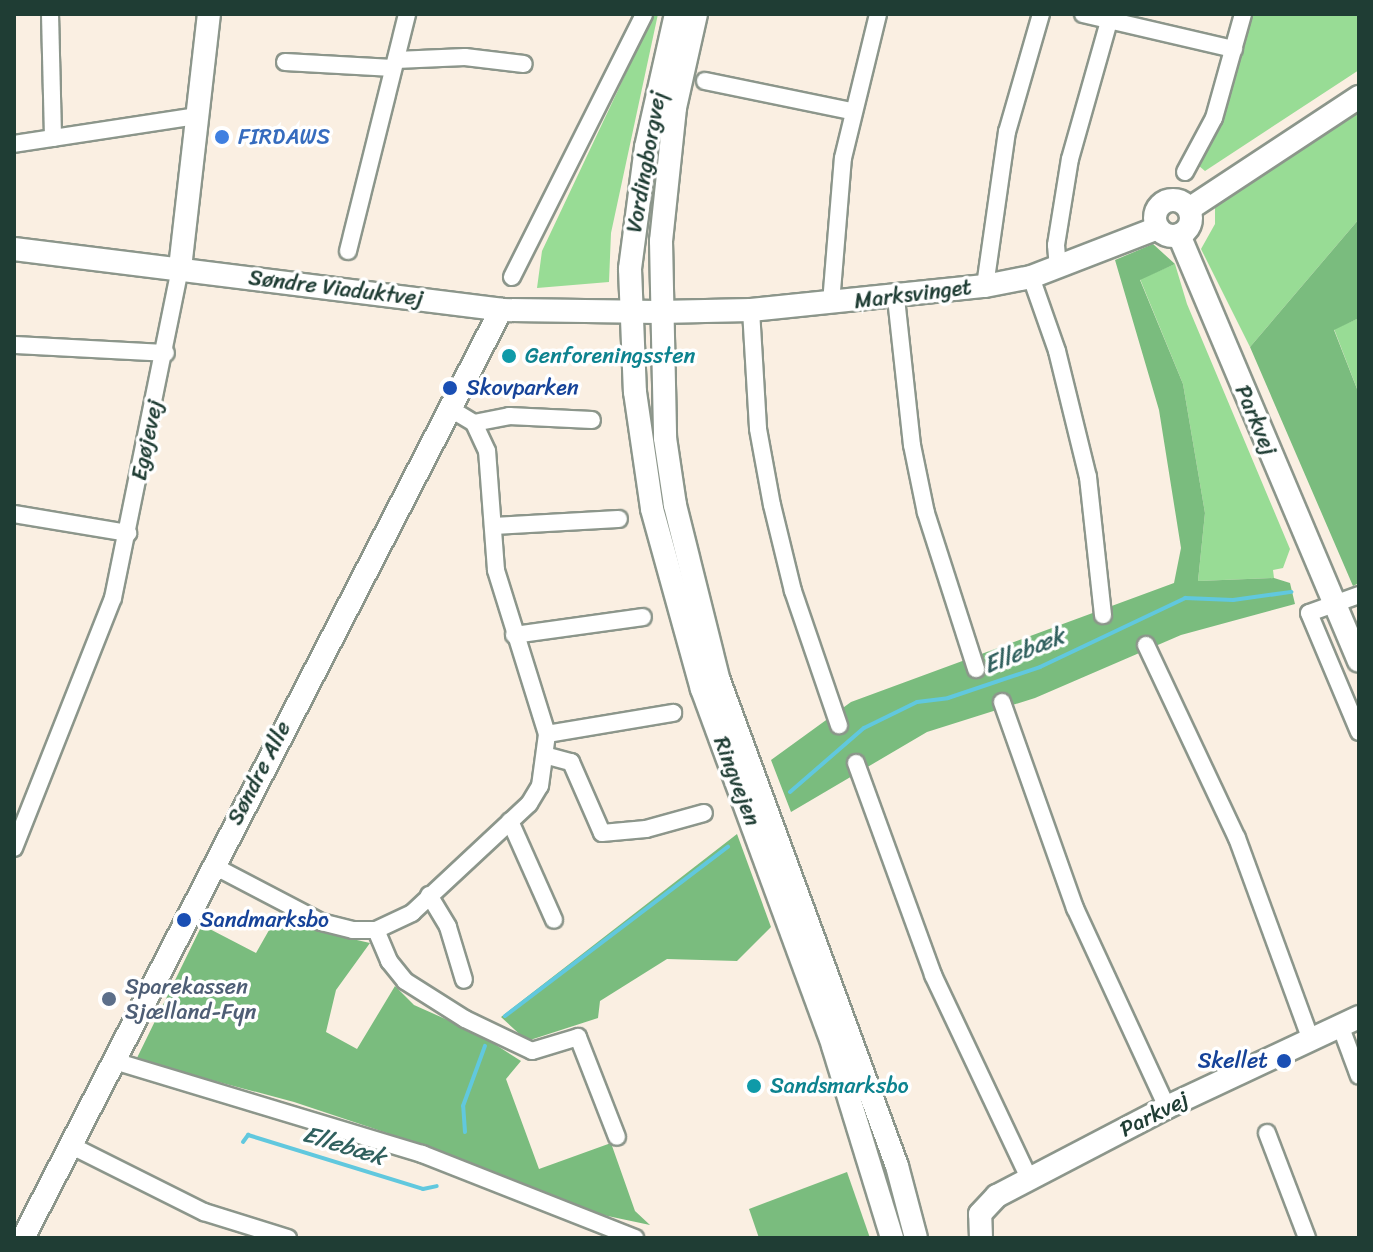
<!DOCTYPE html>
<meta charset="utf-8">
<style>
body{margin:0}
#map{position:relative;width:1373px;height:1252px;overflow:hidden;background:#faefe2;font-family:Sriracha,sans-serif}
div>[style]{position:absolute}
.green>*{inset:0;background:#98dc95}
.forest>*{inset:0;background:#7abc7e}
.stream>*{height:4px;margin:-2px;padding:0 2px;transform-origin:2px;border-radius:2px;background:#61c8de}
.roads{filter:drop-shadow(2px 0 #8c968b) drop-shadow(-2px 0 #8c968b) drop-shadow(0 2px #8c968b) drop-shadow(0 -2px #8c968b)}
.street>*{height:16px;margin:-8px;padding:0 8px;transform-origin:8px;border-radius:8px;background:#fff}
.secondary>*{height:22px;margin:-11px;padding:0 11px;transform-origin:11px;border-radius:11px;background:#fff}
.secondary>.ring{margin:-11px;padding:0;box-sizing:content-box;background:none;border:22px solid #fff;border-radius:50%}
.dots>*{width:22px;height:22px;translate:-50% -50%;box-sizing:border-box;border:4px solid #fff;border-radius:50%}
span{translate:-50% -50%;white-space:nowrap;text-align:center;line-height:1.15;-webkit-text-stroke:7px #fff;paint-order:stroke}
.shop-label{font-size:22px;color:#366cbe}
.left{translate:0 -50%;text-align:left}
.street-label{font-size:22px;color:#1f3d34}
.culture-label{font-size:22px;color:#0d838f}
.transit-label{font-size:22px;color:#164399}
.right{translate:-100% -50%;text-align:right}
.service-label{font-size:22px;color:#4e5e75}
.water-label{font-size:24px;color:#30605e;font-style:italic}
.frame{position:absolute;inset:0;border:16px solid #1f3d34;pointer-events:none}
</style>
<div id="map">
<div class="green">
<div style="clip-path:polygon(654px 14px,658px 14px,611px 233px,609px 282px,537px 288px,542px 251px)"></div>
<div style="clip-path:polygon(1249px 14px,1359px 14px,1359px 70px,1205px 171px,1199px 166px,1226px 105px)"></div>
<div style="clip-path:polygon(1359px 105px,1359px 219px,1250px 347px,1201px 249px,1215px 224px,1215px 207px)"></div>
<div style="clip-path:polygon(1175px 264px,1187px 304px,1290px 549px,1283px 568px,1273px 570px,1274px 578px,1198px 581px,1205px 513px,1183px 384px,1140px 279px)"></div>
<div style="clip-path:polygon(1359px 318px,1359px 394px,1334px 329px)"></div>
</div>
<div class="forest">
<div style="clip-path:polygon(1359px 219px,1359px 318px,1334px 330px,1359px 394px,1359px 583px,1353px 586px,1250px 347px)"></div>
<div style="clip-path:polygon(1153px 244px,1175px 264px,1140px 280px,1183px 384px,1205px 513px,1198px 581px,1274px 578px,1290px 583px,1295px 604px,1181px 635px,1035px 698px,927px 732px,791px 812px,771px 760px,851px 702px,1174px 583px,1181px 548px,1159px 410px,1115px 260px)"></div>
<div style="clip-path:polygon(737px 834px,771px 927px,737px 961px,667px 959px,600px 1001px,598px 1018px,527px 1041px,501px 1017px)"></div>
<div style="clip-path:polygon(281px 909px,326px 933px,370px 943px,336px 990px,326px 1032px,357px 1049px,395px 986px,414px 1005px,479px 1034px,521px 1061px,506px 1079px,539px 1169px,611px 1143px,635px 1211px,650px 1225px,584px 1211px,417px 1143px,294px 1102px,136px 1060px,202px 925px,256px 953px)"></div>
<div style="clip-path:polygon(847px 1172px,870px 1238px,759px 1238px,749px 1209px)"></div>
</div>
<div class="stream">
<div style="left:790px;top:792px;width:98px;rotate:-40.9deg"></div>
<div style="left:864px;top:728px;width:59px;rotate:-26.1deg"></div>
<div style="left:917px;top:702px;width:31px;rotate:-7deg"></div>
<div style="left:948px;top:698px;width:97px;rotate:-18.6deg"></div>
<div style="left:1040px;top:667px;width:161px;rotate:-25.4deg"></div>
<div style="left:1185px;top:598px;width:48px;rotate:2.4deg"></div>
<div style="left:1233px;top:600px;width:59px;rotate:-7.9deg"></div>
<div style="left:505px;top:1016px;width:280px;rotate:-37.2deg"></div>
<div style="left:465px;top:1132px;width:26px;rotate:-94deg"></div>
<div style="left:463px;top:1106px;width:64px;rotate:-69.9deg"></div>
<div style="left:243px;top:1142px;width:9px;rotate:-54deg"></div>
<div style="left:248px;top:1135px;width:183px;rotate:17.1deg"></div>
<div style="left:423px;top:1189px;width:14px;rotate:-12deg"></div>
</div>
<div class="roads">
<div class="street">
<div style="left:50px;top:14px;width:124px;rotate:88.6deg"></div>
<div style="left:1083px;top:14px;width:155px;rotate:13.1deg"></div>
<div style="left:396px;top:60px;width:69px;rotate:-2.5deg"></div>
<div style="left:465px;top:57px;width:59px;rotate:6.8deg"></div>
<div style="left:285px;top:62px;width:108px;rotate:3.2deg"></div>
<div style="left:705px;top:81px;width:149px;rotate:11.6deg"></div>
<div style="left:14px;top:144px;width:186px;rotate:-8.7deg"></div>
<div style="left:1185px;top:172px;width:61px;rotate:-61.8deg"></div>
<div style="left:1214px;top:118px;width:108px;rotate:-74.4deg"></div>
<div style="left:348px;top:251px;width:244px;rotate:-76deg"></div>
<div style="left:1058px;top:268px;width:23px;rotate:-95deg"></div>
<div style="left:1056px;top:245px;width:87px;rotate:-80.8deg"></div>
<div style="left:1070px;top:159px;width:143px;rotate:-74.2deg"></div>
<div style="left:512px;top:277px;width:294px;rotate:-63.3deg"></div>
<div style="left:1031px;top:277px;width:78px;rotate:70.6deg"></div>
<div style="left:1057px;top:351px;width:130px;rotate:76.2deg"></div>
<div style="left:1088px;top:477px;width:139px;rotate:83.8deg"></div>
<div style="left:985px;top:286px;width:156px;rotate:-81.9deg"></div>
<div style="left:1007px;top:132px;width:123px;rotate:-73.9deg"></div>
<div style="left:896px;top:298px;width:148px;rotate:83.8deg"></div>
<div style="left:912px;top:445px;width:69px;rotate:78.4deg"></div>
<div style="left:926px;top:513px;width:164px;rotate:72.2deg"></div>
<div style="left:831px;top:303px;width:145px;rotate:-85.3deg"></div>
<div style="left:843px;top:158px;width:148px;rotate:-76.3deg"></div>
<div style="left:751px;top:310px;width:119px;rotate:86.6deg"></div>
<div style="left:758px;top:429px;width:77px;rotate:79.6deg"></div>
<div style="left:772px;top:505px;width:89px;rotate:76.3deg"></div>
<div style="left:793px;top:591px;width:142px;rotate:71.1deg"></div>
<div style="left:14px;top:345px;width:152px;rotate:3deg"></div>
<div style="left:474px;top:423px;width:36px;rotate:-11deg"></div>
<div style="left:509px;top:416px;width:83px;rotate:2.8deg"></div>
<div style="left:14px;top:514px;width:116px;rotate:9.5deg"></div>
<div style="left:493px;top:526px;width:126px;rotate:-3.2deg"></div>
<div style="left:1359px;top:595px;width:53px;rotate:160.2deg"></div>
<div style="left:1309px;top:613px;width:129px;rotate:67.2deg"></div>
<div style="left:514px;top:635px;width:130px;rotate:-7.9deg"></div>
<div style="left:1146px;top:645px;width:213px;rotate:64.8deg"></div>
<div style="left:1237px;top:838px;width:213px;rotate:69.9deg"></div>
<div style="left:1002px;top:702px;width:219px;rotate:70.5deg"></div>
<div style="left:1075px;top:908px;width:219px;rotate:65.2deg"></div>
<div style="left:547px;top:734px;width:128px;rotate:-9.5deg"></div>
<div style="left:548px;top:756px;width:24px;rotate:15deg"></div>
<div style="left:571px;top:762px;width:77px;rotate:66.4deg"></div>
<div style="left:602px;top:833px;width:44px;rotate:-5.2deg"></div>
<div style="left:646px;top:829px;width:60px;rotate:-15.4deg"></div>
<div style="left:856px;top:763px;width:226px;rotate:70deg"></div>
<div style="left:933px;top:975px;width:225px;rotate:64.7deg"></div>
<div style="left:510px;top:821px;width:108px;rotate:66deg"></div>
<div style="left:14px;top:848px;width:269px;rotate:-68.4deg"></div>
<div style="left:113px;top:598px;width:337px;rotate:-78.5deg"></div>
<div style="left:212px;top:865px;width:123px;rotate:27.6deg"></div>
<div style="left:321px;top:922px;width:33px;rotate:14deg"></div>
<div style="left:353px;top:930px;width:23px"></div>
<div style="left:376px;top:930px;width:40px;rotate:-25deg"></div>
<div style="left:412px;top:913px;width:160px;rotate:-43deg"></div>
<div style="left:529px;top:804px;width:21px;rotate:-59deg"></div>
<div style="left:540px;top:786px;width:52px;rotate:-82.3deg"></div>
<div style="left:547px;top:734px;width:172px;rotate:-107.3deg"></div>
<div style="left:496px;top:570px;width:119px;rotate:-94.3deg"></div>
<div style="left:487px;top:451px;width:31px;rotate:-115deg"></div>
<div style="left:474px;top:423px;width:27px;rotate:-149deg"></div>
<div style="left:429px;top:895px;width:37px;rotate:59deg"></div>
<div style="left:448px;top:927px;width:55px;rotate:73.2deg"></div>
<div style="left:376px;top:930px;width:34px;rotate:67deg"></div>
<div style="left:389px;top:961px;width:26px;rotate:51deg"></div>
<div style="left:405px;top:981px;width:71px;rotate:32.3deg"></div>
<div style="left:465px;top:1019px;width:74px;rotate:25.5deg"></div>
<div style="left:532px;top:1051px;width:48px;rotate:-16.9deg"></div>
<div style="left:578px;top:1037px;width:107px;rotate:68.7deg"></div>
<div style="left:1340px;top:1025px;width:54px;rotate:69.6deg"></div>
<div style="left:114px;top:1061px;width:322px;rotate:16.8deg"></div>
<div style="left:422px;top:1154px;width:229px;rotate:21.5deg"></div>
<div style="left:1267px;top:1133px;width:112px;rotate:69.1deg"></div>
<div style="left:72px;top:1146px;width:148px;rotate:26.6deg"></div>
<div style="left:204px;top:1212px;width:88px;rotate:17.2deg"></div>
</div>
<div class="secondary">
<div style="left:676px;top:14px;width:136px;rotate:102.7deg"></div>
<div style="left:646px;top:147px;width:123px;rotate:97.5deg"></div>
<div style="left:630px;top:269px;width:123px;rotate:87.7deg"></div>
<div style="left:635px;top:392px;width:118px;rotate:81.7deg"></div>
<div style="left:652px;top:509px;width:187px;rotate:74.5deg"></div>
<div style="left:702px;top:689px;width:380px;rotate:69.8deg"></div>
<div style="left:833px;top:1046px;width:201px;rotate:72.9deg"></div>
<div style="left:696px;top:14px;width:96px;rotate:102.6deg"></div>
<div style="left:675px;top:108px;width:134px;rotate:96deg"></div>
<div style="left:661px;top:241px;width:197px;rotate:88.8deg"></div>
<div style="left:665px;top:438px;width:68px;rotate:81.5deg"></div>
<div style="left:675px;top:505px;width:178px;rotate:76deg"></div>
<div style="left:718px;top:678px;width:520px;rotate:69.86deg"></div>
<div style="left:897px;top:1166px;width:74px;rotate:75.2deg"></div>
<div class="ring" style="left:1155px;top:200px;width:14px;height:14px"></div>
<div style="left:1189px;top:209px;width:204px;rotate:-33.4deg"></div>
<div style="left:1179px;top:235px;width:462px;rotate:67.1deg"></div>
<div style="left:14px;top:249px;width:491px;rotate:7.1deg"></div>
<div style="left:501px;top:310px;width:158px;rotate:0.7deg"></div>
<div style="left:659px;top:312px;width:92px;rotate:-1.2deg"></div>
<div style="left:751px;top:310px;width:235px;rotate:-5.9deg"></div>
<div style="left:985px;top:286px;width:47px;rotate:-11.1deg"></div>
<div style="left:1031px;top:277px;width:136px;rotate:-21.1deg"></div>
<div style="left:180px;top:268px;width:256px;rotate:-83.5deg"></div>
<div style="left:23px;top:1238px;width:1044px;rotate:-62.75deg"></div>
<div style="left:981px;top:1238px;width:24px;rotate:-92deg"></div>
<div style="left:980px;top:1214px;width:25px;rotate:-47deg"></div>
<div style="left:997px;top:1196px;width:192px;rotate:-27.6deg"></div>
<div style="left:1167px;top:1107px;width:212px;rotate:-25.1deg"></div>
</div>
</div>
<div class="dots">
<div style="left:222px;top:137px;background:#3f7fe0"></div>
<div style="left:509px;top:356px;background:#0f9aa8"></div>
<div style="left:450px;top:388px;background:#1a4fb4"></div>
<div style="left:184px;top:920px;background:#1a4fb4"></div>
<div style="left:109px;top:999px;background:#5c6f8a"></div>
<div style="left:1284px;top:1061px;background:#1a4fb4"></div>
<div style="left:754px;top:1086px;background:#0f9aa8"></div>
</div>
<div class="shop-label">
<span class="left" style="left:238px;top:137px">FIRDAWS</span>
</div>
<div class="street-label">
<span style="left:646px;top:162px;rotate:-80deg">Vordingborgvej</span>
<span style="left:336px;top:288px;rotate:7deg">Søndre Viaduktvej</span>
<span style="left:913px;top:294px;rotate:-7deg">Marksvinget</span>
<span style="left:1256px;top:420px;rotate:67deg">Parkvej</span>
<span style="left:147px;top:440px;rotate:-78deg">Egøjevej</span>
<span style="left:259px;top:773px;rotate:-63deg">Søndre Alle</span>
<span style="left:737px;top:781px;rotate:69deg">Ringvejen</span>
<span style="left:1154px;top:1114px;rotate:-27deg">Parkvej</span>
</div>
<div class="culture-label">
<span class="left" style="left:525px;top:356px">Genforeningssten</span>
<span class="left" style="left:770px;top:1086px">Sandsmarksbo</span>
</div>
<div class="transit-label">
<span class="left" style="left:466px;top:388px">Skovparken</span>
<span class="left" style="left:200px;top:920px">Sandmarksbo</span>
<span class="right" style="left:1268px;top:1061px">Skellet</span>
</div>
<div class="service-label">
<span class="left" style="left:125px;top:999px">Sparekassen<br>Sjælland-Fyn</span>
</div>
<div class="water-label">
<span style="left:1024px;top:651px;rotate:-22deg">Ellebæk</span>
<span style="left:344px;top:1146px;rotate:17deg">Ellebæk</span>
</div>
<div class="frame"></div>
</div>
